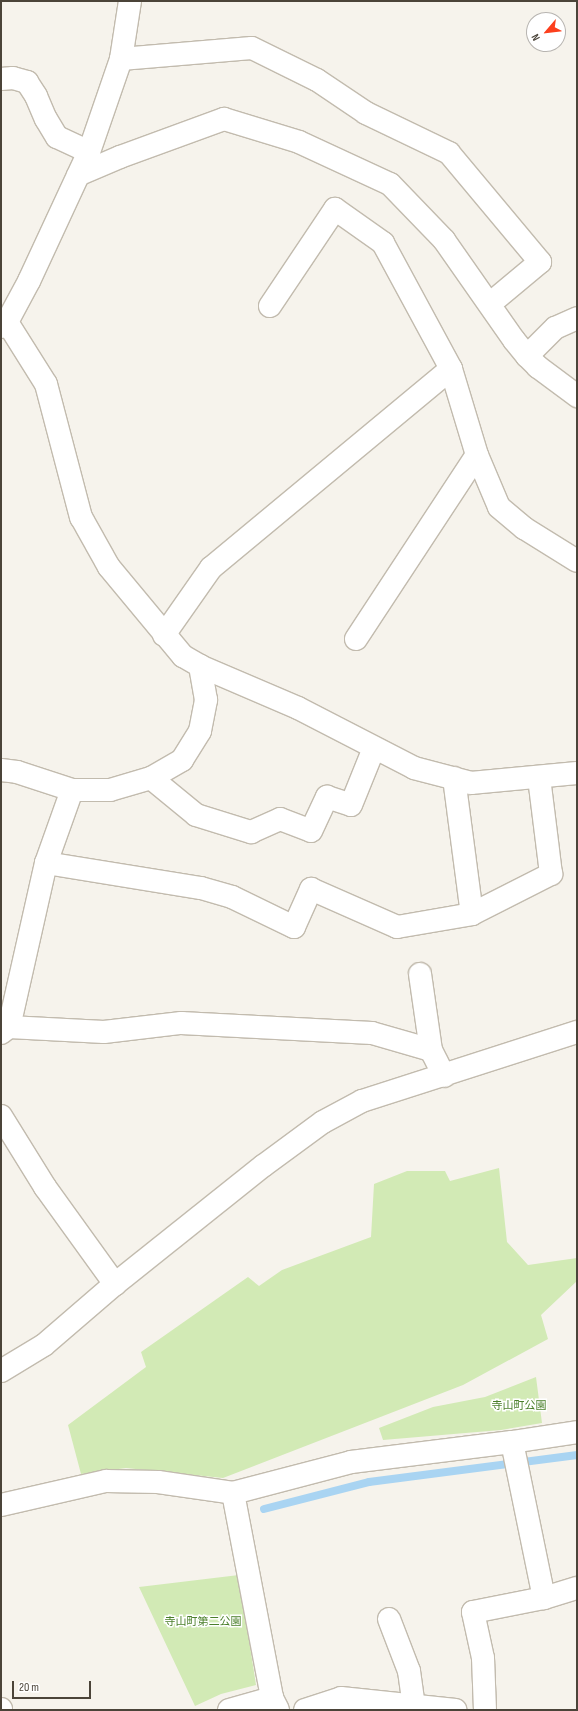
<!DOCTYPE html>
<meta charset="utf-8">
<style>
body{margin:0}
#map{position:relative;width:578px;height:1711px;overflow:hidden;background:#f6f3ec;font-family:"Sofia Sans Condensed","Noto Sans JP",sans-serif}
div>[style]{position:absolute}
.green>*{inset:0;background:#d2eab5}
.stream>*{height:8px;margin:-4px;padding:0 4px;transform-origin:4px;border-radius:4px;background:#a9d4f2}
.roads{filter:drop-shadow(1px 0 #c2bbae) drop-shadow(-1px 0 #c2bbae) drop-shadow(0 1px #c2bbae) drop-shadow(0 -1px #c2bbae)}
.minor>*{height:22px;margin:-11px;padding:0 11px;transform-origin:11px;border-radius:11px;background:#fff}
span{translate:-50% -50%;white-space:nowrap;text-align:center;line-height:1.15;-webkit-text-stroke:3px #fff;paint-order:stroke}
.park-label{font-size:11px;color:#4a7f2a}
.frame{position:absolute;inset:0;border:2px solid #4b4439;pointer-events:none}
.north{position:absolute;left:526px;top:12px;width:40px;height:40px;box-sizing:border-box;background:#fff;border:1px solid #b7b4b0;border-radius:50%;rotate:242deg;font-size:11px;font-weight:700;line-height:16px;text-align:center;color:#4b4439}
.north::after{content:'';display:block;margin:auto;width:14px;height:18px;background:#fc3f1d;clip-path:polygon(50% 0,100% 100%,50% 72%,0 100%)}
.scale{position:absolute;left:12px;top:1681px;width:79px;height:18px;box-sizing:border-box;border:2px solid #4b4439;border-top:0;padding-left:5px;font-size:12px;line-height:14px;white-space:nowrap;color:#4b4439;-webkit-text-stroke:3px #fff;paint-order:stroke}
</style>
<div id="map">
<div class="green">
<div style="clip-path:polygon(499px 1168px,507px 1242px,528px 1265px,577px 1258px,577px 1281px,541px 1315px,548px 1339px,463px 1385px,223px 1478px,126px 1468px,81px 1474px,68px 1425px,146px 1367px,141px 1352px,248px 1277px,259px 1286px,282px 1270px,371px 1237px,374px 1184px,407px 1171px,445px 1171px,450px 1181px)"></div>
<div style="clip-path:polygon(536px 1377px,542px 1423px,501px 1430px,383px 1440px,379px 1428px,433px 1407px,485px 1397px)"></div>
<div style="clip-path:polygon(239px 1575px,256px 1685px,221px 1694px,195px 1706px,139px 1587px)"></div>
</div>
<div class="stream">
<div style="left:264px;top:1509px;width:108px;rotate:-14.4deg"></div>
<div style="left:369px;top:1482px;width:210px;rotate:-7.4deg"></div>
</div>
<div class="roads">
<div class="minor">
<div style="left:121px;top:59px;width:131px;rotate:-4.8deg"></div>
<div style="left:252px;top:48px;width:72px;rotate:26.2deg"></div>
<div style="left:317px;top:80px;width:59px;rotate:34deg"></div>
<div style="left:366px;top:113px;width:92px;rotate:25.7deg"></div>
<div style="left:449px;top:153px;width:142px;rotate:50.1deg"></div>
<div style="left:540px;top:262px;width:55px;rotate:140.2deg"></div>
<div style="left:1px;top:79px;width:12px;rotate:-5deg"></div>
<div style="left:13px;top:78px;width:15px;rotate:16deg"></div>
<div style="left:27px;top:82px;width:17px;rotate:57deg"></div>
<div style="left:36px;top:96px;width:25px;rotate:67deg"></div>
<div style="left:46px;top:119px;width:21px;rotate:59deg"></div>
<div style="left:57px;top:137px;width:35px;rotate:25deg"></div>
<div style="left:78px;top:175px;width:46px;rotate:-23.2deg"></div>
<div style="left:120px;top:157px;width:111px;rotate:-20.1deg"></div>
<div style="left:224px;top:119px;width:78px;rotate:17deg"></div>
<div style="left:299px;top:142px;width:100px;rotate:24.8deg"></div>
<div style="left:390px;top:184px;width:78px;rotate:46deg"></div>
<div style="left:444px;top:240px;width:122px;rotate:55deg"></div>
<div style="left:514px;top:340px;width:21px;rotate:51deg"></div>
<div style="left:527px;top:356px;width:16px;rotate:45deg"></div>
<div style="left:538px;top:367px;width:49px;rotate:36.6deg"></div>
<div style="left:270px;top:306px;width:117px;rotate:-56.2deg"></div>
<div style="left:335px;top:209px;width:59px;rotate:35.3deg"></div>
<div style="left:383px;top:243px;width:143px;rotate:61.6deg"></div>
<div style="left:451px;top:369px;width:90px;rotate:73.2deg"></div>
<div style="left:477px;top:455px;width:56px;rotate:67.1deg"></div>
<div style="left:499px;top:507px;width:33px;rotate:40deg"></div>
<div style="left:524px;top:528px;width:62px;rotate:31.9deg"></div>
<div style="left:7px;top:322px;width:73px;rotate:57.8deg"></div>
<div style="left:46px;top:384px;width:138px;rotate:75.3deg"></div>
<div style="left:81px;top:517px;width:57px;rotate:60.8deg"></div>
<div style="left:109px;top:567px;width:116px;rotate:50.3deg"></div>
<div style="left:183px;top:656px;width:20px;rotate:30deg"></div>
<div style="left:200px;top:666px;width:107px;rotate:23.2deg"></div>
<div style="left:298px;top:708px;width:131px;rotate:27.3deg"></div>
<div style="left:414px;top:768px;width:59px;rotate:14.7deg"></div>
<div style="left:471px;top:783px;width:106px;rotate:-5.4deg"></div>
<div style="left:1px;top:327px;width:8px;rotate:-40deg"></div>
<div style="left:7px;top:322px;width:47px;rotate:-61.8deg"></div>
<div style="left:29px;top:281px;width:142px;rotate:-65.1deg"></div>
<div style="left:89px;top:152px;width:98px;rotate:-71deg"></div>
<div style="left:121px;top:59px;width:59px;rotate:-81.2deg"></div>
<div style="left:527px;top:356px;width:40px;rotate:-45deg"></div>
<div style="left:555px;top:328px;width:24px;rotate:-24deg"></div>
<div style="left:164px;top:635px;width:82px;rotate:-55deg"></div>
<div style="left:211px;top:568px;width:312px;rotate:-39.7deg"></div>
<div style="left:356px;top:639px;width:220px;rotate:-56.7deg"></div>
<div style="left:1px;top:770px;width:16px;rotate:7deg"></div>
<div style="left:17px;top:772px;width:58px;rotate:18.1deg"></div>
<div style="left:151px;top:778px;width:58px;rotate:39.4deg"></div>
<div style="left:196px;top:815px;width:58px;rotate:17.2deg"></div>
<div style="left:251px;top:832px;width:32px;rotate:-24deg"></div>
<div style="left:280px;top:819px;width:33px;rotate:21deg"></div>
<div style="left:311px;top:831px;width:38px;rotate:-65deg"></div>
<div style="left:327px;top:797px;width:25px;rotate:18deg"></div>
<div style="left:351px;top:805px;width:61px;rotate:-68deg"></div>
<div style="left:454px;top:778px;width:137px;rotate:82.5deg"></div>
<div style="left:46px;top:863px;width:157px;rotate:9.2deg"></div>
<div style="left:201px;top:888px;width:32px;rotate:16deg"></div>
<div style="left:232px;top:897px;width:69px;rotate:25.8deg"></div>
<div style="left:294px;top:927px;width:42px;rotate:-65.9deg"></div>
<div style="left:311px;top:889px;width:94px;rotate:23.8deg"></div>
<div style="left:397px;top:927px;width:76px;rotate:-9.8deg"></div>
<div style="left:472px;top:914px;width:89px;rotate:-26.9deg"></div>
<div style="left:551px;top:874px;width:97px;rotate:-97.1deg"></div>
<div style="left:420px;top:974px;width:77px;rotate:81.8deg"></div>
<div style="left:9px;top:1027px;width:95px;rotate:3deg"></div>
<div style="left:104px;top:1032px;width:78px;rotate:-6.7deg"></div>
<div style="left:181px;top:1023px;width:191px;rotate:3deg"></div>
<div style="left:372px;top:1033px;width:61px;rotate:16.1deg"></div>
<div style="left:431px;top:1050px;width:29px;rotate:63deg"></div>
<div style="left:1px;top:1033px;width:10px;rotate:-37deg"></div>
<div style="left:9px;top:1027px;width:168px;rotate:-77.3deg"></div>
<div style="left:46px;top:863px;width:77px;rotate:-70.4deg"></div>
<div style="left:72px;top:790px;width:38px"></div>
<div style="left:110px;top:790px;width:43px;rotate:-16.3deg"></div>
<div style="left:151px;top:778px;width:36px;rotate:-30deg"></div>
<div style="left:182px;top:760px;width:34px;rotate:-58deg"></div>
<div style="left:200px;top:731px;width:32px;rotate:-79deg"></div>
<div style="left:206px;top:700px;width:35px;rotate:-100deg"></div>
<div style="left:1px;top:1116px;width:84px;rotate:58.2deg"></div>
<div style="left:45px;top:1187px;width:120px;rotate:54.2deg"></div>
<div style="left:1px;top:1371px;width:50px;rotate:-31.2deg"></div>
<div style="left:44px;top:1345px;width:94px;rotate:-40.7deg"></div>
<div style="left:115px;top:1284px;width:189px;rotate:-38.6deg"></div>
<div style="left:263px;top:1166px;width:74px;rotate:-36.3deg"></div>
<div style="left:323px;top:1122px;width:44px;rotate:-28.3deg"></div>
<div style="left:362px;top:1101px;width:226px;rotate:-17.8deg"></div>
<div style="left:233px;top:1493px;width:209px;rotate:79.2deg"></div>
<div style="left:272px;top:1698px;width:13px;rotate:63deg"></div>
<div style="left:1px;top:1505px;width:108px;rotate:-12.9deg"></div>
<div style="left:106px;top:1481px;width:52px;rotate:1.1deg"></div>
<div style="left:158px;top:1482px;width:76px;rotate:8.3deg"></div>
<div style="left:233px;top:1493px;width:122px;rotate:-14.7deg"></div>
<div style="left:351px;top:1462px;width:162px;rotate:-7.1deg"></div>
<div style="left:512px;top:1442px;width:66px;rotate:-8.7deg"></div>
<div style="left:544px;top:1598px;width:34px;rotate:-17deg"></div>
<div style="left:389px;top:1619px;width:56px;rotate:69deg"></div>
<div style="left:409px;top:1671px;width:35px;rotate:82deg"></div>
<div style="left:1px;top:1709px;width:1px;rotate:90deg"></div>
<div style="left:229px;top:1710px;width:45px;rotate:-15.6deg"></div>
<div style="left:305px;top:1710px;width:38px;rotate:-18deg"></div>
<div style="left:341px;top:1698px;width:115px;rotate:6deg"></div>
<div style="left:485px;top:1710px;width:52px;rotate:-92.2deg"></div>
<div style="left:483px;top:1658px;width:47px;rotate:-102.3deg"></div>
<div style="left:473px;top:1612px;width:72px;rotate:-11.2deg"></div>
<div style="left:544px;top:1598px;width:159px;rotate:-101.6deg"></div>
</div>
</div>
<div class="park-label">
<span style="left:519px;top:1406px">寺山町公園</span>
<span style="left:203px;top:1622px">寺山町第二公園</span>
</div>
<div class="frame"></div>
<div class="north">N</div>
<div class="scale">20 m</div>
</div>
